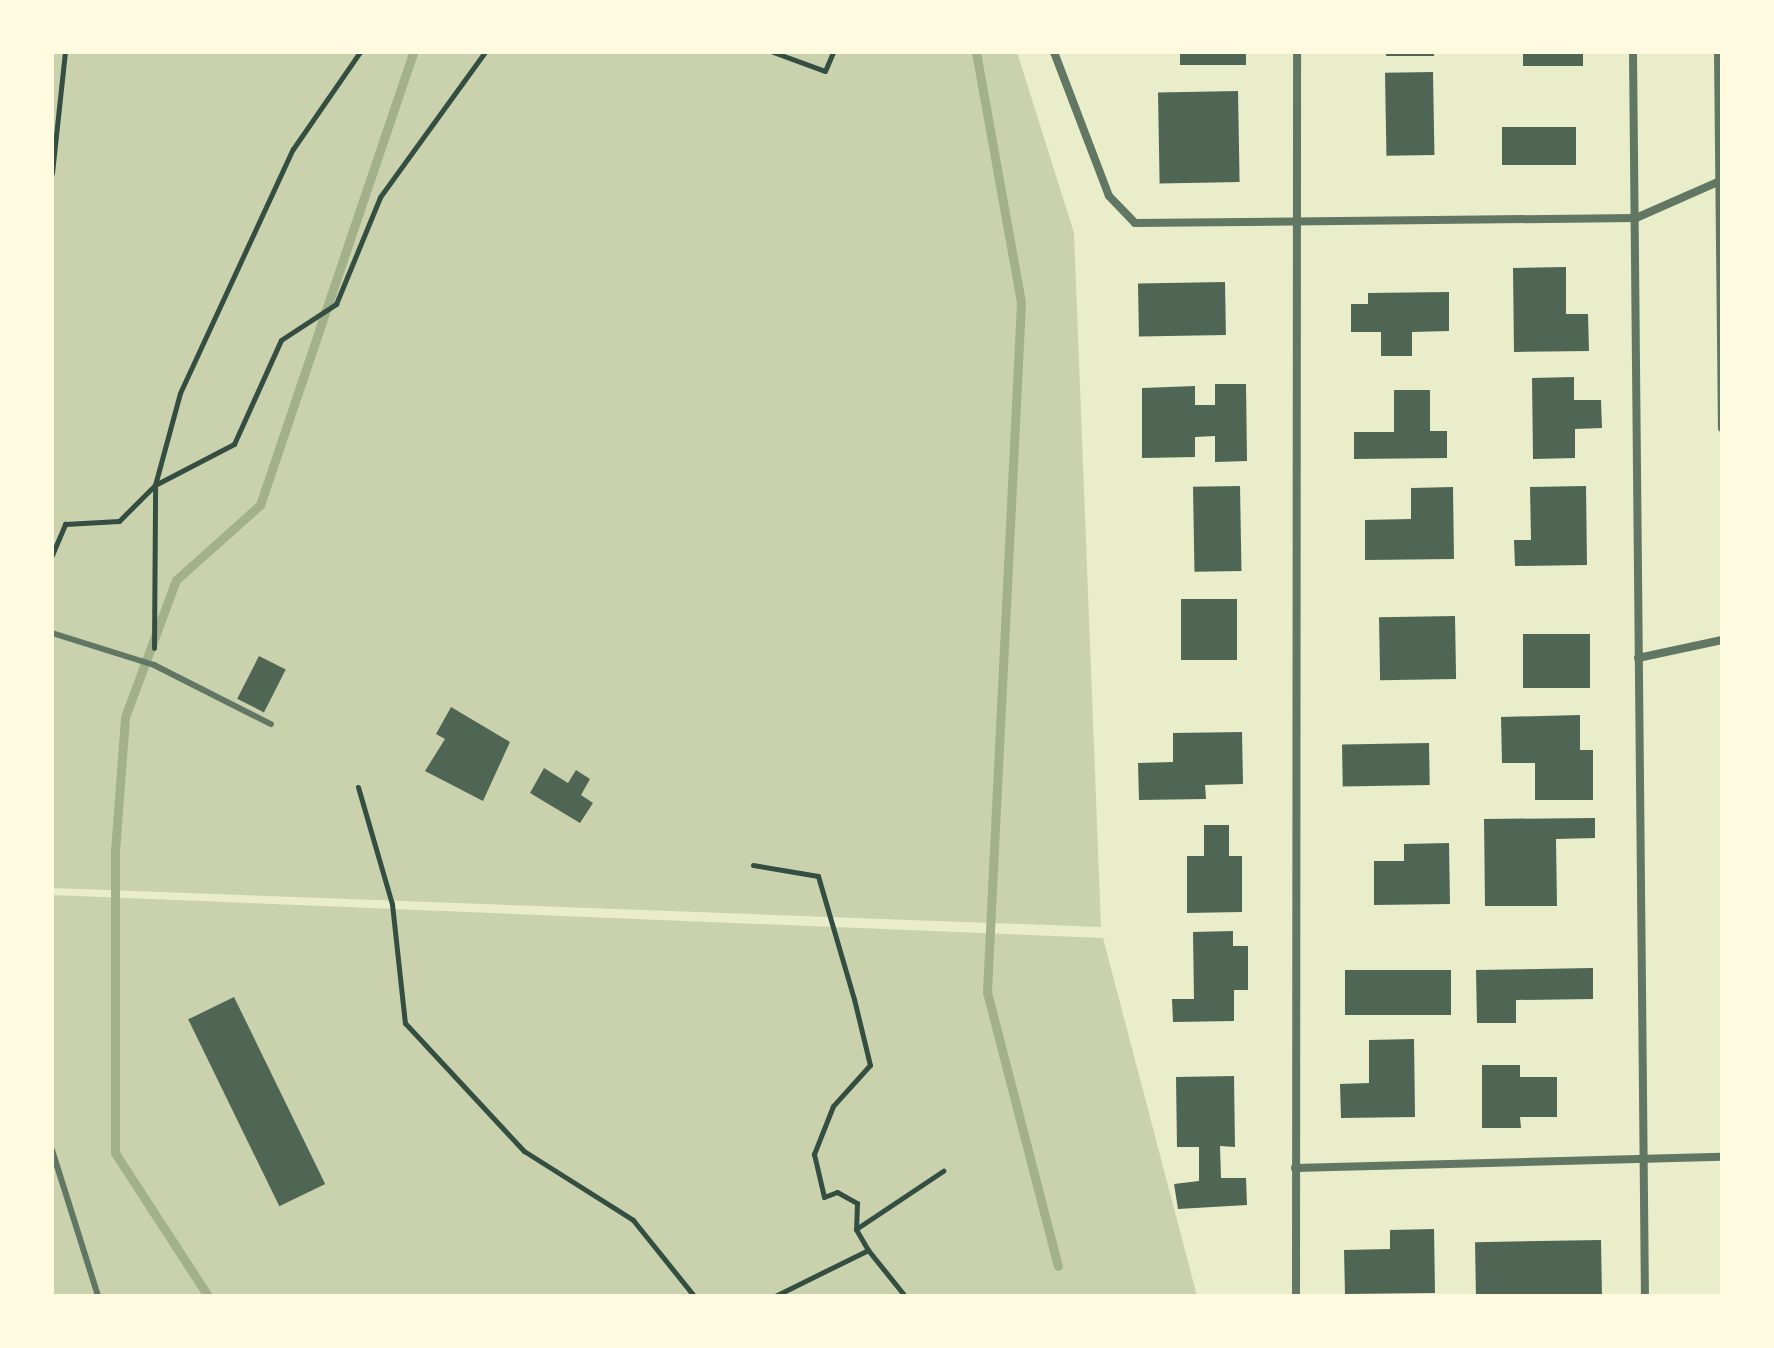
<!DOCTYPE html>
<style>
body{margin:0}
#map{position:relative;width:1774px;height:1348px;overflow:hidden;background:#e9edc9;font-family:"Playfair Display",serif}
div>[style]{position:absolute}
.green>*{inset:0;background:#cad2ad}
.stream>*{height:9px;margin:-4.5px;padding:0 4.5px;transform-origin:4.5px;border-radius:4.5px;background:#a3b18a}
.building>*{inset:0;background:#4f6655;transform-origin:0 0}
.path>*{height:5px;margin:-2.5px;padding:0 2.5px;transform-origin:2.5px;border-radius:2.5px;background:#344e41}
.service>*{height:6px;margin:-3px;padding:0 3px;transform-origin:3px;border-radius:3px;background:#617663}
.minor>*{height:8px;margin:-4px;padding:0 4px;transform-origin:4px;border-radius:4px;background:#617663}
span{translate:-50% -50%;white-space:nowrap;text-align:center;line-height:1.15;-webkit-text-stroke:8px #fefae0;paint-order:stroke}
.frame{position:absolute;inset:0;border:54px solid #fefae0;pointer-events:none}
</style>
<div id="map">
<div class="green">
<div style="clip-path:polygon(52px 52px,1017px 52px,1074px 233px,1101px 927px,52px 888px)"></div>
<div style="clip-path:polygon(52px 895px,1103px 938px,1197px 1296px,52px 1296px)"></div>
</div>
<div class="stream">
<div style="left:976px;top:52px;width:255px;rotate:79.8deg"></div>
<div style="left:1021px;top:303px;width:690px;rotate:92.83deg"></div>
<div style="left:987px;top:992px;width:283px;rotate:75.5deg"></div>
<div style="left:208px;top:1296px;width:171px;rotate:-123deg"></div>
<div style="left:115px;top:1153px;width:302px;rotate:-90deg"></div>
<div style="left:115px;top:851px;width:134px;rotate:-85.7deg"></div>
<div style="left:125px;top:717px;width:146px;rotate:-69.6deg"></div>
<div style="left:176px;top:580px;width:113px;rotate:-41.8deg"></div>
<div style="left:260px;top:505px;width:478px;rotate:-71.3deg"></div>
</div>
<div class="building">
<div style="left:1180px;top:52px;width:66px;height:13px"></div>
<div style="left:1386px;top:52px;width:48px;height:4px"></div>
<div style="left:1523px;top:52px;width:60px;height:14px"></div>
<div style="left:1433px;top:72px;width:83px;height:48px;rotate:89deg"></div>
<div style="left:1238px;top:91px;width:91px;height:80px;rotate:89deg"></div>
<div style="left:1502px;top:127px;width:74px;height:38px"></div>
<div style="clip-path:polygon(1566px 267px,1566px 314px,1588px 314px,1589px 351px,1514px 352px,1513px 268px)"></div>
<div style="left:1225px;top:282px;width:53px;height:87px;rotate:89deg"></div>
<div style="clip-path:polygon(1449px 292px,1449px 331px,1412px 332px,1412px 356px,1381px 356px,1381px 332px,1351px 332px,1351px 304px,1368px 304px,1368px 293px)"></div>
<div style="clip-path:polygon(1574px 377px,1574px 400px,1601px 400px,1602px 428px,1575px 429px,1575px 458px,1533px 459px,1532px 378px)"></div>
<div style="clip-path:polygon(1215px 384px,1246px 384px,1247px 461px,1215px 462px,1215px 436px,1195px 437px,1195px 457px,1142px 458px,1142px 388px,1195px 386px,1195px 405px,1215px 405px)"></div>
<div style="clip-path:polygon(1394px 390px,1430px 390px,1430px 431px,1447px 431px,1447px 458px,1354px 459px,1354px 432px,1394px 432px)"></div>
<div style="left:1240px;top:486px;width:85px;height:47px;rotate:89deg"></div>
<div style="clip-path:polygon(1586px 486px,1587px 565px,1515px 566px,1514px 540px,1531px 540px,1530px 487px)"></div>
<div style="clip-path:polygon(1453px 487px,1454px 559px,1365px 560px,1365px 520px,1411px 519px,1411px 488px)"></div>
<div style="left:1181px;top:599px;width:56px;height:61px"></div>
<div style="left:1455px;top:616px;width:63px;height:76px;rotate:89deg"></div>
<div style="left:1523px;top:634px;width:67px;height:54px"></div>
<div style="left:259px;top:656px;width:30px;height:48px;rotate:27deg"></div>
<div style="clip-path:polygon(451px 707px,510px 742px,483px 801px,425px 771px,445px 739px,436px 734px)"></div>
<div style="clip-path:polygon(1580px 715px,1580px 750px,1593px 750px,1593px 800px,1535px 800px,1535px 763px,1502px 763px,1501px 717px)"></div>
<div style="clip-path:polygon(1242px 732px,1243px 784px,1205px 785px,1206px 799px,1139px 800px,1138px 763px,1173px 762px,1173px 733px)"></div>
<div style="left:1429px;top:743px;width:42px;height:87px;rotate:89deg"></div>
<div style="clip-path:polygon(544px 768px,568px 783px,576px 770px,590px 779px,581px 795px,593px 803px,580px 823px,530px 793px)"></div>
<div style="clip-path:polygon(1595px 818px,1595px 838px,1556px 839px,1557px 906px,1485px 906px,1484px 819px)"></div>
<div style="clip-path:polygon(1204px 825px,1229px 825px,1229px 856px,1242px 856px,1242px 912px,1187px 913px,1187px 856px,1204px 856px)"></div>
<div style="clip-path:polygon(1449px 843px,1450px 904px,1374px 905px,1374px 861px,1404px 861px,1404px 844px)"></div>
<div style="clip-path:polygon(1233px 931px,1233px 946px,1248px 946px,1248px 990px,1234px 990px,1234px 1021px,1173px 1022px,1172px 999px,1194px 999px,1193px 932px)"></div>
<div style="clip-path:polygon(1593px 968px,1593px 999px,1516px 1000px,1516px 1023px,1477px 1023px,1476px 970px)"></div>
<div style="left:1451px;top:970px;width:45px;height:106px;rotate:90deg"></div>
<div style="left:234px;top:997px;width:208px;height:51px;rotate:64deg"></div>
<div style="clip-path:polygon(1414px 1039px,1415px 1117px,1341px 1118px,1340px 1084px,1369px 1083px,1369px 1040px)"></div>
<div style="clip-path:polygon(1482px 1065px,1520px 1065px,1520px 1077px,1557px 1077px,1557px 1117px,1520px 1117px,1521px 1128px,1482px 1128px)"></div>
<div style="clip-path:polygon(1234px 1076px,1235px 1147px,1220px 1146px,1221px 1178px,1246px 1178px,1247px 1205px,1178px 1209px,1174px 1184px,1199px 1181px,1199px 1147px,1177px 1147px,1176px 1077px)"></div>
<div style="clip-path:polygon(1434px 1229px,1435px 1293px,1345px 1294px,1344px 1250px,1390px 1249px,1390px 1230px)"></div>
<div style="left:1601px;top:1240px;width:56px;height:126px;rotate:89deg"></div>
</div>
<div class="path">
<div style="left:773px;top:52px;width:55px;rotate:20.1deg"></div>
<div style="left:825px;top:71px;width:21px;rotate:-67deg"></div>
<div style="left:52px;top:173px;width:122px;rotate:-83.9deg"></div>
<div style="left:52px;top:555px;width:34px;rotate:-67deg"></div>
<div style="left:65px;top:524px;width:54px;rotate:-3.2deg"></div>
<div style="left:119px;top:521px;width:51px;rotate:-45deg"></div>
<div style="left:155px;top:485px;width:89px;rotate:-27.4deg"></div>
<div style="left:234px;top:444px;width:114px;rotate:-65.7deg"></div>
<div style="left:281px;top:340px;width:66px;rotate:-33.2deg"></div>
<div style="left:336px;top:304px;width:116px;rotate:-67.6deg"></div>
<div style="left:380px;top:197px;width:179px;rotate:-54.1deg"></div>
<div style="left:154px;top:648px;width:163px;rotate:-89.6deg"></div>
<div style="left:155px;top:485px;width:95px;rotate:-74.8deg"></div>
<div style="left:180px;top:393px;width:269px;rotate:-65.2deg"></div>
<div style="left:293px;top:149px;width:118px;rotate:-55.4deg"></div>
<div style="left:358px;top:787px;width:122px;rotate:73.8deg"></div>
<div style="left:392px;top:904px;width:120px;rotate:83.8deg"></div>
<div style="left:405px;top:1023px;width:175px;rotate:47.1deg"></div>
<div style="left:524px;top:1151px;width:129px;rotate:32.3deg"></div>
<div style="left:633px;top:1220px;width:97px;rotate:51.2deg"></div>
<div style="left:753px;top:865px;width:66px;rotate:9.6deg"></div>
<div style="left:818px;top:876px;width:128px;rotate:73.7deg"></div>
<div style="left:854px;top:999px;width:68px;rotate:76.4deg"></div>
<div style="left:870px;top:1065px;width:55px;rotate:132.1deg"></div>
<div style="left:833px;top:1106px;width:52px;rotate:111.6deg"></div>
<div style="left:814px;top:1154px;width:44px;rotate:76.9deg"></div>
<div style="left:824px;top:1197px;width:14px;rotate:-21deg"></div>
<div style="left:837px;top:1192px;width:23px;rotate:29deg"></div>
<div style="left:857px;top:1203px;width:26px;rotate:92deg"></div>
<div style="left:868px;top:1250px;width:24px;rotate:-120deg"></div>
<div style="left:856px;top:1229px;width:105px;rotate:-33.7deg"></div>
<div style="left:775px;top:1296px;width:104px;rotate:-26.3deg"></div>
<div style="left:868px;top:1250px;width:59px;rotate:51.2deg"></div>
</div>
<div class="service">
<div style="left:52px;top:633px;width:107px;rotate:17.4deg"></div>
<div style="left:154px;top:665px;width:131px;rotate:26.8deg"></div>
<div style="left:52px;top:1150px;width:153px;rotate:72.5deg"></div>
</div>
<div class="minor">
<div style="left:1054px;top:52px;width:154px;rotate:69.1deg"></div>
<div style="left:1109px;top:196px;width:37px;rotate:46deg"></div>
<div style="left:1135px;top:223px;width:501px;rotate:-0.57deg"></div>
<div style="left:1636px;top:218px;width:94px;rotate:-23.8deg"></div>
<div style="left:1633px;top:52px;width:1244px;rotate:89.45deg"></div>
<div style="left:1718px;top:52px;width:376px;rotate:89.4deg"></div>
<div style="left:1638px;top:658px;width:86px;rotate:-12.1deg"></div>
<div style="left:1295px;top:1168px;width:427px;rotate:-1.5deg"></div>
<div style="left:1296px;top:1296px;width:1244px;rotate:-89.95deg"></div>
</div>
<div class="frame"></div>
</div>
